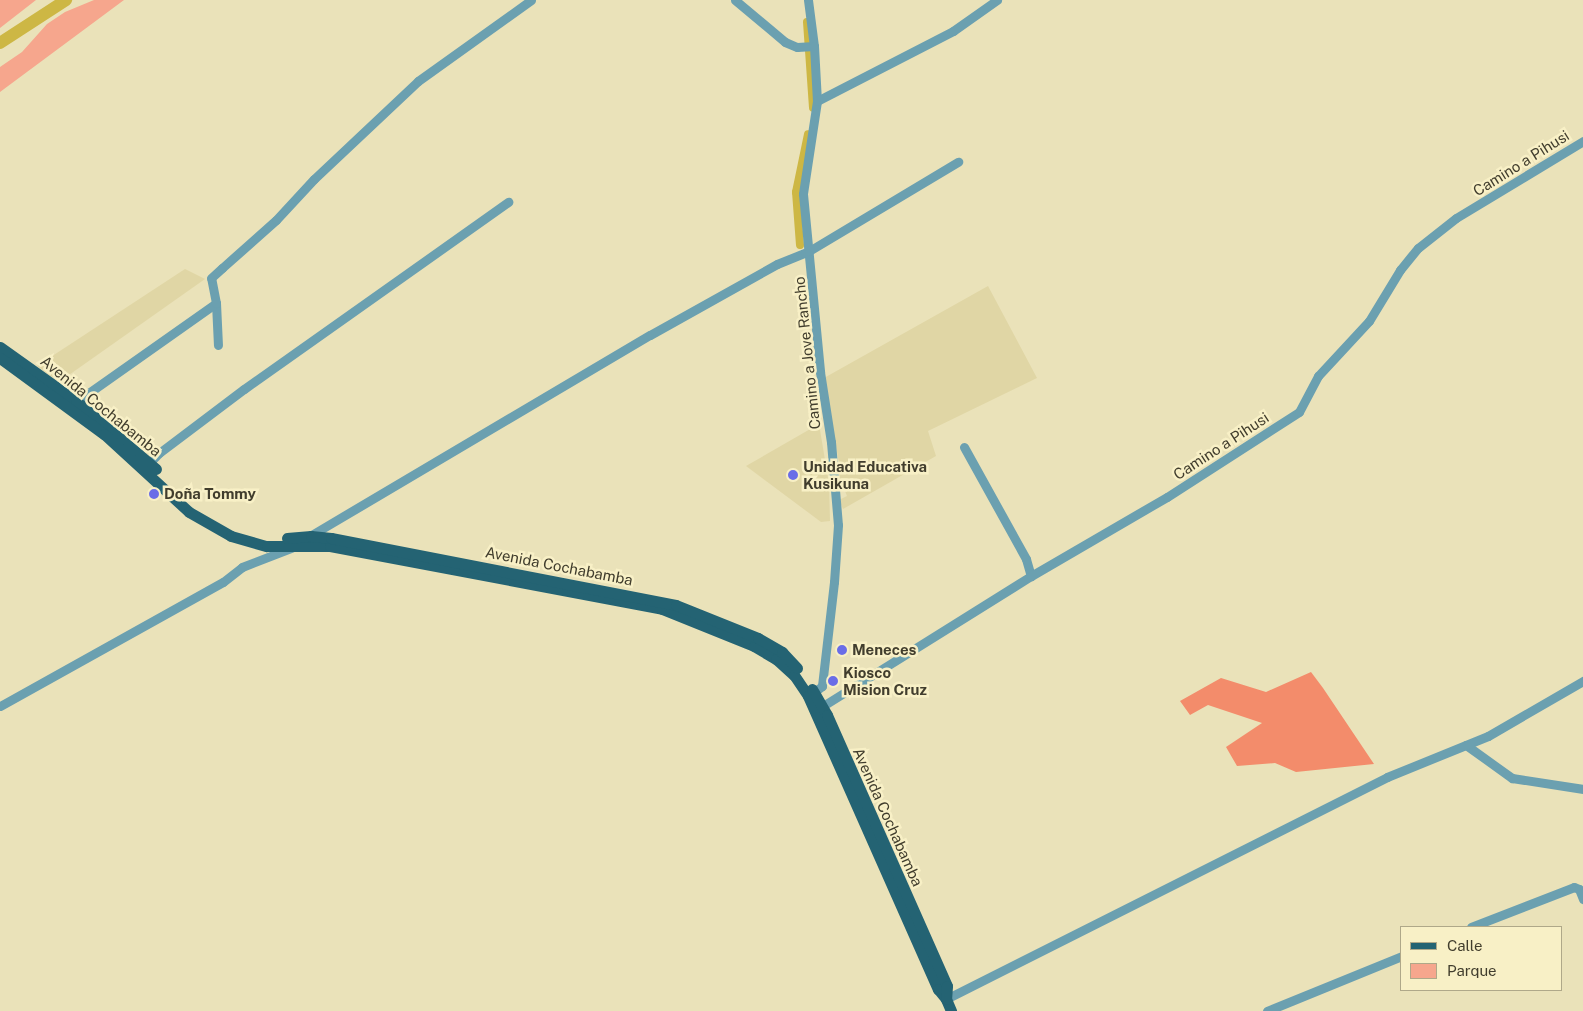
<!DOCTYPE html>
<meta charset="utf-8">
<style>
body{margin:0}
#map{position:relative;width:1583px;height:1011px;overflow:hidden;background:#eae2b9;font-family:"Public Sans",sans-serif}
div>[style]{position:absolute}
.built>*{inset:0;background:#e0d6a5}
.green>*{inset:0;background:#f6a68d}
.forest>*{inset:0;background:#f38c6b}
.canal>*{height:8px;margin:-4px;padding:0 4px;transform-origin:4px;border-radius:4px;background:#cdb744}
.river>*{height:12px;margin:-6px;padding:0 6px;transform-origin:6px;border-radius:6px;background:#cdb744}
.minor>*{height:9px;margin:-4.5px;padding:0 4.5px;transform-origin:4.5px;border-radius:4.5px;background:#6ba0b0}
.major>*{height:11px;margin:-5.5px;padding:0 5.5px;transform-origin:5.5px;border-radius:5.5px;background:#246373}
.dots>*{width:14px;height:14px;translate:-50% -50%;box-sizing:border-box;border:2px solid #f8f0c6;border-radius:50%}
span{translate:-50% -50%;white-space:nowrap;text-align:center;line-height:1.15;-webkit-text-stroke:5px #f8f0c6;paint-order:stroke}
.street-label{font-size:15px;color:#413d2d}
.poi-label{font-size:15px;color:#413d2d;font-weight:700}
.left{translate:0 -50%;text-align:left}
.legend{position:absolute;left:1400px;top:926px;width:162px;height:65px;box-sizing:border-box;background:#f8f0c6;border:1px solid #afa889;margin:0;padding:6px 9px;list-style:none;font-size:15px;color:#413d2d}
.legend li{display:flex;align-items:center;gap:10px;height:25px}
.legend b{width:25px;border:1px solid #afa889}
</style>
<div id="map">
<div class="built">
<div style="clip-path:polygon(185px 269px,205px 279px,59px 382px,37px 366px)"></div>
<div style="clip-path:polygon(988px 286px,1037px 378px,928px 431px,936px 456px,843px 509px,839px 500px,847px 496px,836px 469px,839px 463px,824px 378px)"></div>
<div style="clip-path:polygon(819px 424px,829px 484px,830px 521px,821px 522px,746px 466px)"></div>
</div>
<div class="green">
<div style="clip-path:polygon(0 0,36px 0,0 28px)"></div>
<div style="clip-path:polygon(94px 0,124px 0,0 92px,0 67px,22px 52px,47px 24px,65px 12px)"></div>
</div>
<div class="forest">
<div style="clip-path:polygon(1311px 672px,1323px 688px,1374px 764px,1296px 772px,1275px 763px,1237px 766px,1226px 747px,1262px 723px,1208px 705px,1190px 715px,1180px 701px,1221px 678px,1266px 692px)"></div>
</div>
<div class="canal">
<div style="left:807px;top:22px;width:86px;rotate:86deg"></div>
<div style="left:800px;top:245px;width:53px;rotate:-94.3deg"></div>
<div style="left:796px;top:192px;width:59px;rotate:-78.3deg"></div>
</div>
<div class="river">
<div style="left:0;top:43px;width:79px;rotate:-33.1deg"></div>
</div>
<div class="minor">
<div style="left:735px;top:0;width:65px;rotate:40deg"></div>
<div style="left:785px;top:42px;width:13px;rotate:23deg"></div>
<div style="left:797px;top:47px;width:17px;rotate:-3deg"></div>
<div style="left:808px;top:0;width:46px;rotate:82.6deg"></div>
<div style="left:814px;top:46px;width:55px;rotate:86.9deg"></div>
<div style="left:817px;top:101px;width:94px;rotate:98.6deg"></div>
<div style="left:803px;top:194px;width:179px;rotate:84.5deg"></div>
<div style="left:820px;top:372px;width:71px;rotate:81.1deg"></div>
<div style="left:831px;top:442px;width:83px;rotate:85.2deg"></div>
<div style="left:838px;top:525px;width:57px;rotate:94deg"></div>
<div style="left:834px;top:582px;width:105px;rotate:96.6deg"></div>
<div style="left:822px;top:686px;width:16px;rotate:142deg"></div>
<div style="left:817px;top:101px;width:153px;rotate:-27.2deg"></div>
<div style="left:953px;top:31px;width:54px;rotate:-35.2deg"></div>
<div style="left:216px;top:303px;width:42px;rotate:87.3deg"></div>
<div style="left:73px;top:404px;width:175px;rotate:-35.2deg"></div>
<div style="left:216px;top:303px;width:25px;rotate:-101deg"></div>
<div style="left:211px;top:278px;width:15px;rotate:-42deg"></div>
<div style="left:222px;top:268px;width:72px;rotate:-41.6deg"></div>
<div style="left:276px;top:220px;width:56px;rotate:-47.2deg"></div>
<div style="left:314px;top:179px;width:143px;rotate:-43.3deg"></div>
<div style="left:418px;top:81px;width:139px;rotate:-35.6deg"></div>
<div style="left:964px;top:447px;width:128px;rotate:61deg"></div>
<div style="left:1026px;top:559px;width:18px;rotate:74deg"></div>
<div style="left:145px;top:467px;width:20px;rotate:-45deg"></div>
<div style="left:159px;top:453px;width:106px;rotate:-37deg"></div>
<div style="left:244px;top:389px;width:324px;rotate:-35.3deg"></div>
<div style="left:308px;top:537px;width:397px;rotate:-30.6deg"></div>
<div style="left:650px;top:335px;width:145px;rotate:-29.2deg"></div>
<div style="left:777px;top:264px;width:35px;rotate:-22deg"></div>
<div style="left:809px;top:251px;width:174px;rotate:-30.9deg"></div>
<div style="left:0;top:706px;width:255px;rotate:-29.1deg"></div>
<div style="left:223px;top:582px;width:24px;rotate:-38deg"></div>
<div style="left:242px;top:567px;width:53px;rotate:-21.2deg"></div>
<div style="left:818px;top:709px;width:251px;rotate:-32deg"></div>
<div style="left:1031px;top:576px;width:157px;rotate:-30.2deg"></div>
<div style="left:1167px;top:497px;width:157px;rotate:-32.8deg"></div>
<div style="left:1299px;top:412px;width:41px;rotate:-62.2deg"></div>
<div style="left:1318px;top:376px;width:75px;rotate:-47.2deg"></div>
<div style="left:1369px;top:321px;width:60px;rotate:-58.7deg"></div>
<div style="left:1400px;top:270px;width:28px;rotate:-51deg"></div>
<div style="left:1418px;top:248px;width:48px;rotate:-38.3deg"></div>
<div style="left:1456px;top:218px;width:149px;rotate:-31.2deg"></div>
<div style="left:1466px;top:745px;width:57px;rotate:35.7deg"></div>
<div style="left:1512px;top:778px;width:72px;rotate:8.8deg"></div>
<div style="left:1471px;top:927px;width:110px;rotate:-21.2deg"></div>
<div style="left:1574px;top:887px;width:5px;rotate:22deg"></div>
<div style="left:1579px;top:889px;width:11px;rotate:68deg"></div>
<div style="left:946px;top:999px;width:494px;rotate:-26.7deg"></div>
<div style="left:1387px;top:777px;width:109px;rotate:-22.1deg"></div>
<div style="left:1488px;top:736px;width:110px;rotate:-30.1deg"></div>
<div style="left:1267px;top:1011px;width:146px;rotate:-22.2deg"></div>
</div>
<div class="major">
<div style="left:0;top:347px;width:93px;rotate:35.4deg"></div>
<div style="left:76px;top:401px;width:105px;rotate:40.4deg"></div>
<div style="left:0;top:358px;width:129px;rotate:36.2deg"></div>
<div style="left:104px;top:434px;width:115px;rotate:42.5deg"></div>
<div style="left:189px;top:512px;width:48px;rotate:29.7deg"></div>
<div style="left:231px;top:536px;width:37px;rotate:16deg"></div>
<div style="left:267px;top:546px;width:63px"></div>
<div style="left:330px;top:546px;width:338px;rotate:10.7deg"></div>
<div style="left:662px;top:609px;width:99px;rotate:21.9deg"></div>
<div style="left:754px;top:646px;width:26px;rotate:31deg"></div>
<div style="left:776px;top:659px;width:24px;rotate:42deg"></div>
<div style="left:794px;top:675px;width:25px;rotate:56deg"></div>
<div style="left:808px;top:696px;width:321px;rotate:66.1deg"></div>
<div style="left:938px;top:989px;width:13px;rotate:51deg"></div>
<div style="left:946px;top:999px;width:13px;rotate:67deg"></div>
<div style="left:287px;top:538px;width:24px;rotate:-5deg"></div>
<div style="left:311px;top:536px;width:20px;rotate:6deg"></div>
<div style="left:331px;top:538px;width:351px;rotate:11deg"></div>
<div style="left:676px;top:605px;width:88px;rotate:21.9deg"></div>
<div style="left:758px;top:638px;width:28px;rotate:30deg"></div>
<div style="left:782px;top:652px;width:22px;rotate:47deg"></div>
<div style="left:812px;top:689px;width:30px;rotate:60deg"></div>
<div style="left:827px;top:715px;width:296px;rotate:66.1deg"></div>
<div style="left:947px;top:986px;width:13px;rotate:94deg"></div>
</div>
<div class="dots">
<div style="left:793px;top:475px;background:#6a6de7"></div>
<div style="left:154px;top:494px;background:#6a6de7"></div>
<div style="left:842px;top:650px;background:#6a6de7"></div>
<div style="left:833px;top:681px;background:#6a6de7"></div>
</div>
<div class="street-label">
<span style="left:1521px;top:163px;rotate:-32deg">Camino a Pihusi</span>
<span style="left:807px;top:353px;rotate:-96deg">Camino a Jove Rancho</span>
<span style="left:101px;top:406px;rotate:39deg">Avenida Cochabamba</span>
<span style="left:1221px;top:446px;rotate:-33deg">Camino a Pihusi</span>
<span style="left:559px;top:566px;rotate:11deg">Avenida Cochabamba</span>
<span style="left:888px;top:817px;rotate:66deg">Avenida Cochabamba</span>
</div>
<div class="poi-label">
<span class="left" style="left:803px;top:475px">Unidad Educativa<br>Kusikuna</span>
<span class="left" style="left:164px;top:494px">Doña Tommy</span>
<span class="left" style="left:852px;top:650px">Meneces</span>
<span class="left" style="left:843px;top:681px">Kiosco<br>Mision Cruz</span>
</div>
<ul class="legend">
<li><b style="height:6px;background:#246373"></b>Calle</li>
<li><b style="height:14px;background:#f6a68d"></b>Parque</li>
</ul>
</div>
